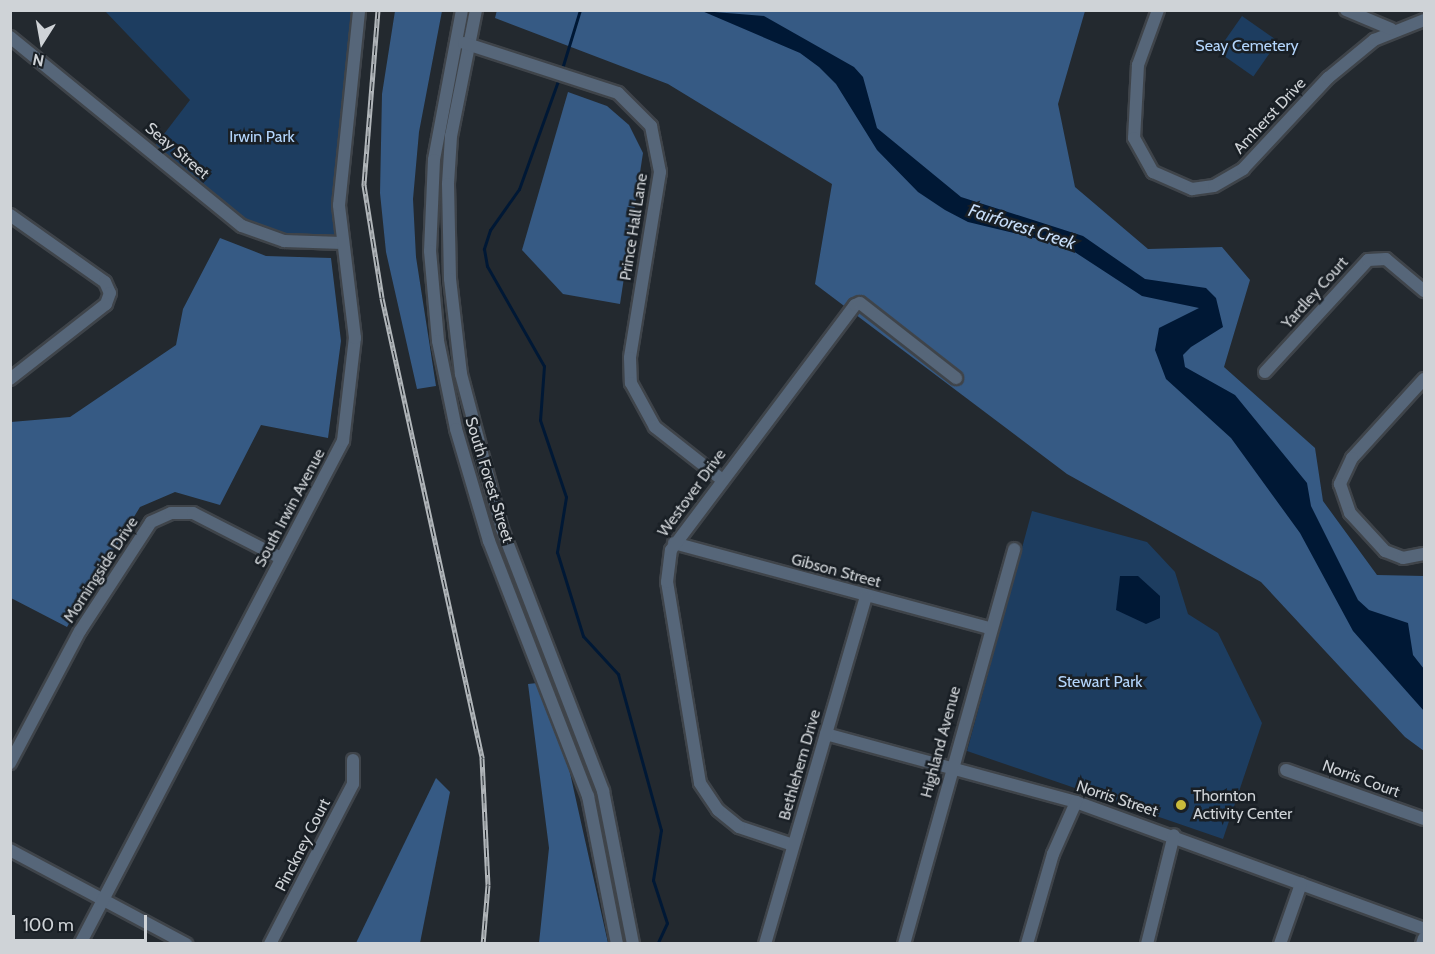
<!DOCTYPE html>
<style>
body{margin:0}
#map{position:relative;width:1435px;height:954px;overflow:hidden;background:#23292f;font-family:Cabin,sans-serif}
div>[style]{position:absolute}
.green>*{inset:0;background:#1d3d60;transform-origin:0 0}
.forest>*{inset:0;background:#365a84}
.water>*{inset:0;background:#001835}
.stream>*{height:3px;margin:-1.5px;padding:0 1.5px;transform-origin:1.5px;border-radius:1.5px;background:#001835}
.roads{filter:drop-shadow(2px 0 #3f444a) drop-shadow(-2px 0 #3f444a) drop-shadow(0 2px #3f444a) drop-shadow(0 -2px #3f444a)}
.minor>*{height:12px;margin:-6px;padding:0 6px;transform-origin:6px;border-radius:6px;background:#566679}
.rail>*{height:5px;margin-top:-2.5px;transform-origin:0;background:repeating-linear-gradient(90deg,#191f25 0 9px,#b1b6ba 0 18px);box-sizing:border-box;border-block:2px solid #b1b6ba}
.dots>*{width:16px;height:16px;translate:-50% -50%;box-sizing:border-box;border:3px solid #191f25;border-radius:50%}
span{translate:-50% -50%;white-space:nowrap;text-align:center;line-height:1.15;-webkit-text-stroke:5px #191f25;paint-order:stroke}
.park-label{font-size:16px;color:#b4d6fd}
.street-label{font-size:16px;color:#cfd3d7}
.poi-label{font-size:16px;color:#cfd3d7}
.left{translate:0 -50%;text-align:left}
.water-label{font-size:18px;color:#c5dbf6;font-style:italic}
.frame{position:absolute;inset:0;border:12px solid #cfd3d7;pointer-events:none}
.north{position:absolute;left:12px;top:12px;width:60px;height:60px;-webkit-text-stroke:4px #191f25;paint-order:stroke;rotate:191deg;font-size:16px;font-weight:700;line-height:24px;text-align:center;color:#cfd3d7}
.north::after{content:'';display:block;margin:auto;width:21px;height:27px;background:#cfd3d7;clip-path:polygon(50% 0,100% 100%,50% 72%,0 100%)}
.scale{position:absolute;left:12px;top:915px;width:135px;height:27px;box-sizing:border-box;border:3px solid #cfd3d7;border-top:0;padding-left:8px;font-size:18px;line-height:21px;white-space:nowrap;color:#cfd3d7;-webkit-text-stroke:4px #191f25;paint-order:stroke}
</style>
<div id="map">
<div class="green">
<div style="clip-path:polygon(105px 11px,359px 11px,342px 243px,265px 237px,151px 151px,190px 100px)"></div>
<div style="left:1242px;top:16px;width:44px;height:43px;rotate:35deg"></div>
<div style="clip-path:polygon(1032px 511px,1147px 542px,1175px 572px,1188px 614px,1218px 633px,1262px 723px,1223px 839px,967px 751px)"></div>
</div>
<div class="forest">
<div style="clip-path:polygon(497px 10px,1085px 11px,1058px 104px,1075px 187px,1148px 249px,1222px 247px,1250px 280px,1224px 367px,1315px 448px,1323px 501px,1377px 575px,1424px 576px,1424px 751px,1405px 737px,1261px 582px,1067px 474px,815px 284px,832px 184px,668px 84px,495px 18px)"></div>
<div style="clip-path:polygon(395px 11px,442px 11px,419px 132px,413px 199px,416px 257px,436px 386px,417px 389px,386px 252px,380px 193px,382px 94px)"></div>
<div style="clip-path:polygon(568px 92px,607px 106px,629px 125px,643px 153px,620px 304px,563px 294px,522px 250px)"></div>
<div style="clip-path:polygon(220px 238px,266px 256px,331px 258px,341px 341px,328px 438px,261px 425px,220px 505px,175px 492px,140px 507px,67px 627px,11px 598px,11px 422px,70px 417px,176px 345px,183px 309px)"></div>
<div style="clip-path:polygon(537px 683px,568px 764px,608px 943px,539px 943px,549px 848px,528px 684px)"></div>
<div style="clip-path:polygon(436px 778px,450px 792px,420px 943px,356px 943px)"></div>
</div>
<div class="water">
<div style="clip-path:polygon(702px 11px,764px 16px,854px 67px,863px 77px,877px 128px,961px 197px,1083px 236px,1145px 279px,1206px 288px,1216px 298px,1223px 327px,1191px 347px,1183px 355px,1185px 367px,1235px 395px,1307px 483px,1311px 506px,1358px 600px,1369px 610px,1408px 623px,1413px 655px,1424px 669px,1424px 711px,1353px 631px,1300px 533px,1231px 438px,1166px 379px,1155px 350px,1159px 328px,1199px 308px,1142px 296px,1064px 245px,968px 222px,945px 210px,918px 192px,877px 150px,836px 84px,819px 67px,800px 53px)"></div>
<div style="clip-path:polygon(1120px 576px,1138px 576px,1160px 596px,1160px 618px,1146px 624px,1116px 610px)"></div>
</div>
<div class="stream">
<div style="left:561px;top:72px;width:65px;rotate:-73deg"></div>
<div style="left:559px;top:78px;width:118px;rotate:109.8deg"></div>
<div style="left:519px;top:189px;width:50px;rotate:125.3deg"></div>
<div style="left:490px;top:230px;width:20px;rotate:108deg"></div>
<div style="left:484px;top:249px;width:17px;rotate:80deg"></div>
<div style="left:487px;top:266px;width:115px;rotate:60.3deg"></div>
<div style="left:544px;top:366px;width:54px;rotate:94.2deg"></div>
<div style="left:540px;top:420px;width:81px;rotate:71.3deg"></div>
<div style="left:566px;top:497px;width:56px;rotate:99.3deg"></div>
<div style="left:557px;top:552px;width:88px;rotate:72.8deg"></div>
<div style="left:583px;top:636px;width:52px;rotate:47.4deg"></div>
<div style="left:618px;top:674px;width:162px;rotate:74.6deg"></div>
<div style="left:661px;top:830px;width:51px;rotate:99.1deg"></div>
<div style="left:653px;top:880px;width:45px;rotate:72deg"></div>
<div style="left:667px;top:923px;width:23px;rotate:115deg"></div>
</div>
<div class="roads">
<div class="minor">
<div style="left:462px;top:10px;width:153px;rotate:100.6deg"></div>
<div style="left:434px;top:160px;width:91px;rotate:92.5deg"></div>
<div style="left:430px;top:251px;width:90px;rotate:84.9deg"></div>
<div style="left:438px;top:341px;width:90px;rotate:78.4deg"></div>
<div style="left:456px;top:429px;width:117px;rotate:73.6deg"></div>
<div style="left:489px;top:541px;width:274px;rotate:68.8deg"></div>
<div style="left:588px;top:796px;width:151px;rotate:78.9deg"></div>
<div style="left:476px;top:10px;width:128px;rotate:101.2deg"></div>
<div style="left:451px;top:136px;width:48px;rotate:93.6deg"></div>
<div style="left:448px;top:184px;width:95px;rotate:88.8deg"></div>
<div style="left:450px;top:279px;width:96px;rotate:83.4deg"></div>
<div style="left:461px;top:374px;width:160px;rotate:75.2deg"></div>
<div style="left:502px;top:529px;width:281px;rotate:68.9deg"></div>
<div style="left:603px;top:791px;width:156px;rotate:78.9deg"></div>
<div style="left:1158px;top:10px;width:59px;rotate:110deg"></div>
<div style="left:1138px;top:65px;width:73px;rotate:93.1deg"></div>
<div style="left:1134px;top:138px;width:39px;rotate:61deg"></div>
<div style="left:1153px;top:172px;width:43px;rotate:23.6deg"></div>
<div style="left:1192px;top:189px;width:22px;rotate:-8deg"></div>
<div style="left:1214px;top:186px;width:34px;rotate:-30deg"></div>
<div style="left:1243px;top:169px;width:125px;rotate:-47deg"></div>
<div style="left:1328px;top:78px;width:60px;rotate:-39.6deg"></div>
<div style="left:1374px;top:40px;width:54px;rotate:-21.8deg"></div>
<div style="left:1346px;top:10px;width:49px;rotate:22.9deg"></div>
<div style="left:10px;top:37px;width:299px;rotate:39.2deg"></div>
<div style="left:242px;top:226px;width:45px;rotate:19.7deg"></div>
<div style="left:284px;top:241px;width:58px;rotate:2deg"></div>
<div style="left:464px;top:43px;width:162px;rotate:18deg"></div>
<div style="left:618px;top:93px;width:47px;rotate:45deg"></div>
<div style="left:651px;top:126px;width:47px;rotate:78.9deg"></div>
<div style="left:660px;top:172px;width:188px;rotate:99.2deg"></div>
<div style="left:630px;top:358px;width:25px;rotate:88deg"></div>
<div style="left:631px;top:383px;width:50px;rotate:61.4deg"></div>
<div style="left:655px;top:427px;width:84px;rotate:38.2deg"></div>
<div style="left:10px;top:215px;width:116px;rotate:35.2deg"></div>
<div style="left:105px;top:282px;width:12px;rotate:66deg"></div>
<div style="left:110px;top:293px;width:12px;rotate:110deg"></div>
<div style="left:106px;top:304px;width:122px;rotate:142deg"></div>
<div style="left:1265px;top:372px;width:152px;rotate:-47.4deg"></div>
<div style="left:1368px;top:260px;width:18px;rotate:-3deg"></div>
<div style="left:1386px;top:259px;width:50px;rotate:40.1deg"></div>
<div style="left:1424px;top:379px;width:107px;rotate:132.3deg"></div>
<div style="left:1352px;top:458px;width:29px;rotate:115deg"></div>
<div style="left:1340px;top:484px;width:31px;rotate:71deg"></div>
<div style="left:1350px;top:513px;width:52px;rotate:47.4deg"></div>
<div style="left:1385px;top:551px;width:19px;rotate:21deg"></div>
<div style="left:1403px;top:558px;width:21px;rotate:-11deg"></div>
<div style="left:674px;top:543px;width:326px;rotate:15.1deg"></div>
<div style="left:826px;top:734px;width:259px;rotate:15.2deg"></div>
<div style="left:1076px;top:802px;width:370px;rotate:20deg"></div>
<div style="left:10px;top:763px;width:149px;rotate:-62.1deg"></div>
<div style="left:80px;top:631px;width:130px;rotate:-56.9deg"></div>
<div style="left:151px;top:522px;width:22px;rotate:-24deg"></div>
<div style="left:171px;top:513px;width:22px"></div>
<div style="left:193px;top:513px;width:99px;rotate:27.1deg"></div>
<div style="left:1286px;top:770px;width:146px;rotate:19.5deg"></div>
<div style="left:793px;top:845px;width:57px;rotate:-161.6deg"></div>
<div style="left:739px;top:827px;width:27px;rotate:-141deg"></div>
<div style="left:718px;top:810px;width:32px;rotate:-124deg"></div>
<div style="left:700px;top:783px;width:204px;rotate:-99.3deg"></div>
<div style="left:667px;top:582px;width:32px;rotate:-83deg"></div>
<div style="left:671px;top:550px;width:306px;rotate:-53.1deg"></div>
<div style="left:855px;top:305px;width:5px;rotate:-22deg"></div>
<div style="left:860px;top:303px;width:122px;rotate:38deg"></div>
<div style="left:10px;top:850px;width:200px;rotate:28.1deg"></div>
<div style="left:80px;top:944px;width:568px;rotate:-62.4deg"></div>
<div style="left:343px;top:441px;width:104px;rotate:-83.4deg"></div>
<div style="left:355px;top:338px;width:134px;rotate:-96.9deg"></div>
<div style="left:339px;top:205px;width:196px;rotate:-84.1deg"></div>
<div style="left:270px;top:944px;width:180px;rotate:-62.6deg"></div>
<div style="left:353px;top:784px;width:24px;rotate:-90deg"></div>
<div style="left:765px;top:944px;width:362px;rotate:-73.8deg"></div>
<div style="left:904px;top:944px;width:410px;rotate:-74.4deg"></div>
<div style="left:1027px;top:944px;width:94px;rotate:-73.9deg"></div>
<div style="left:1053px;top:854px;width:57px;rotate:-66.1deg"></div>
<div style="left:1147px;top:944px;width:112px;rotate:-76.1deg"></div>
<div style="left:1280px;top:944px;width:64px;rotate:-70.7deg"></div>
<div style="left:1422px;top:944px;width:6px;rotate:-72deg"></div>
</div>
</div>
<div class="rail">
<div style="left:378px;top:10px;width:176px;rotate:94.6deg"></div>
<div style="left:364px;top:185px;width:114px;rotate:80.9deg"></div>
<div style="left:382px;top:298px;width:471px;rotate:77.7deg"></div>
<div style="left:482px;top:758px;width:127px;rotate:87.3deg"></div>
<div style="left:488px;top:885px;width:59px;rotate:94.8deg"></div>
</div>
<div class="dots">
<div style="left:1181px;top:805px;background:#c9bb3b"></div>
</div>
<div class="park-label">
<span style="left:1247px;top:46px">Seay Cemetery</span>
<span style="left:262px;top:137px">Irwin Park</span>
<span style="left:1100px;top:682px">Stewart Park</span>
</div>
<div class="street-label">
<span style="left:1270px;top:116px;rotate:-47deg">Amherst Drive</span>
<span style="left:177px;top:151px;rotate:40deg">Seay Street</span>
<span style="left:634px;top:227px;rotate:-81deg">Prince Hall Lane</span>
<span style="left:1315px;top:293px;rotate:-48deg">Yardley Court</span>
<span style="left:489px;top:480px;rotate:73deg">South Forest Street</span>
<span style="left:692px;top:493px;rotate:-54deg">Westover Drive</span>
<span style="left:290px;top:508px;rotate:-62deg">South Irwin Avenue</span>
<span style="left:101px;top:570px;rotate:-57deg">Morningside Drive</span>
<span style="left:836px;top:571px;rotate:15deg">Gibson Street</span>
<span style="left:941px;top:742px;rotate:-75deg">Highland Avenue</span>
<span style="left:800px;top:765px;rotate:-74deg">Bethlehem Drive</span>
<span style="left:1361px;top:779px;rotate:20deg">Norris Court</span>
<span style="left:1117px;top:799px;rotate:18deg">Norris Street</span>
<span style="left:303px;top:845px;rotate:-63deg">Pinckney Court</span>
</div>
<div class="poi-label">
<span class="left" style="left:1193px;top:805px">Thornton<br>Activity Center</span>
</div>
<div class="water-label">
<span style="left:1022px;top:227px;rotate:18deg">Fairforest Creek</span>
</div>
<div class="frame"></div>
<div class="north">N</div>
<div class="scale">100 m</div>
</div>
